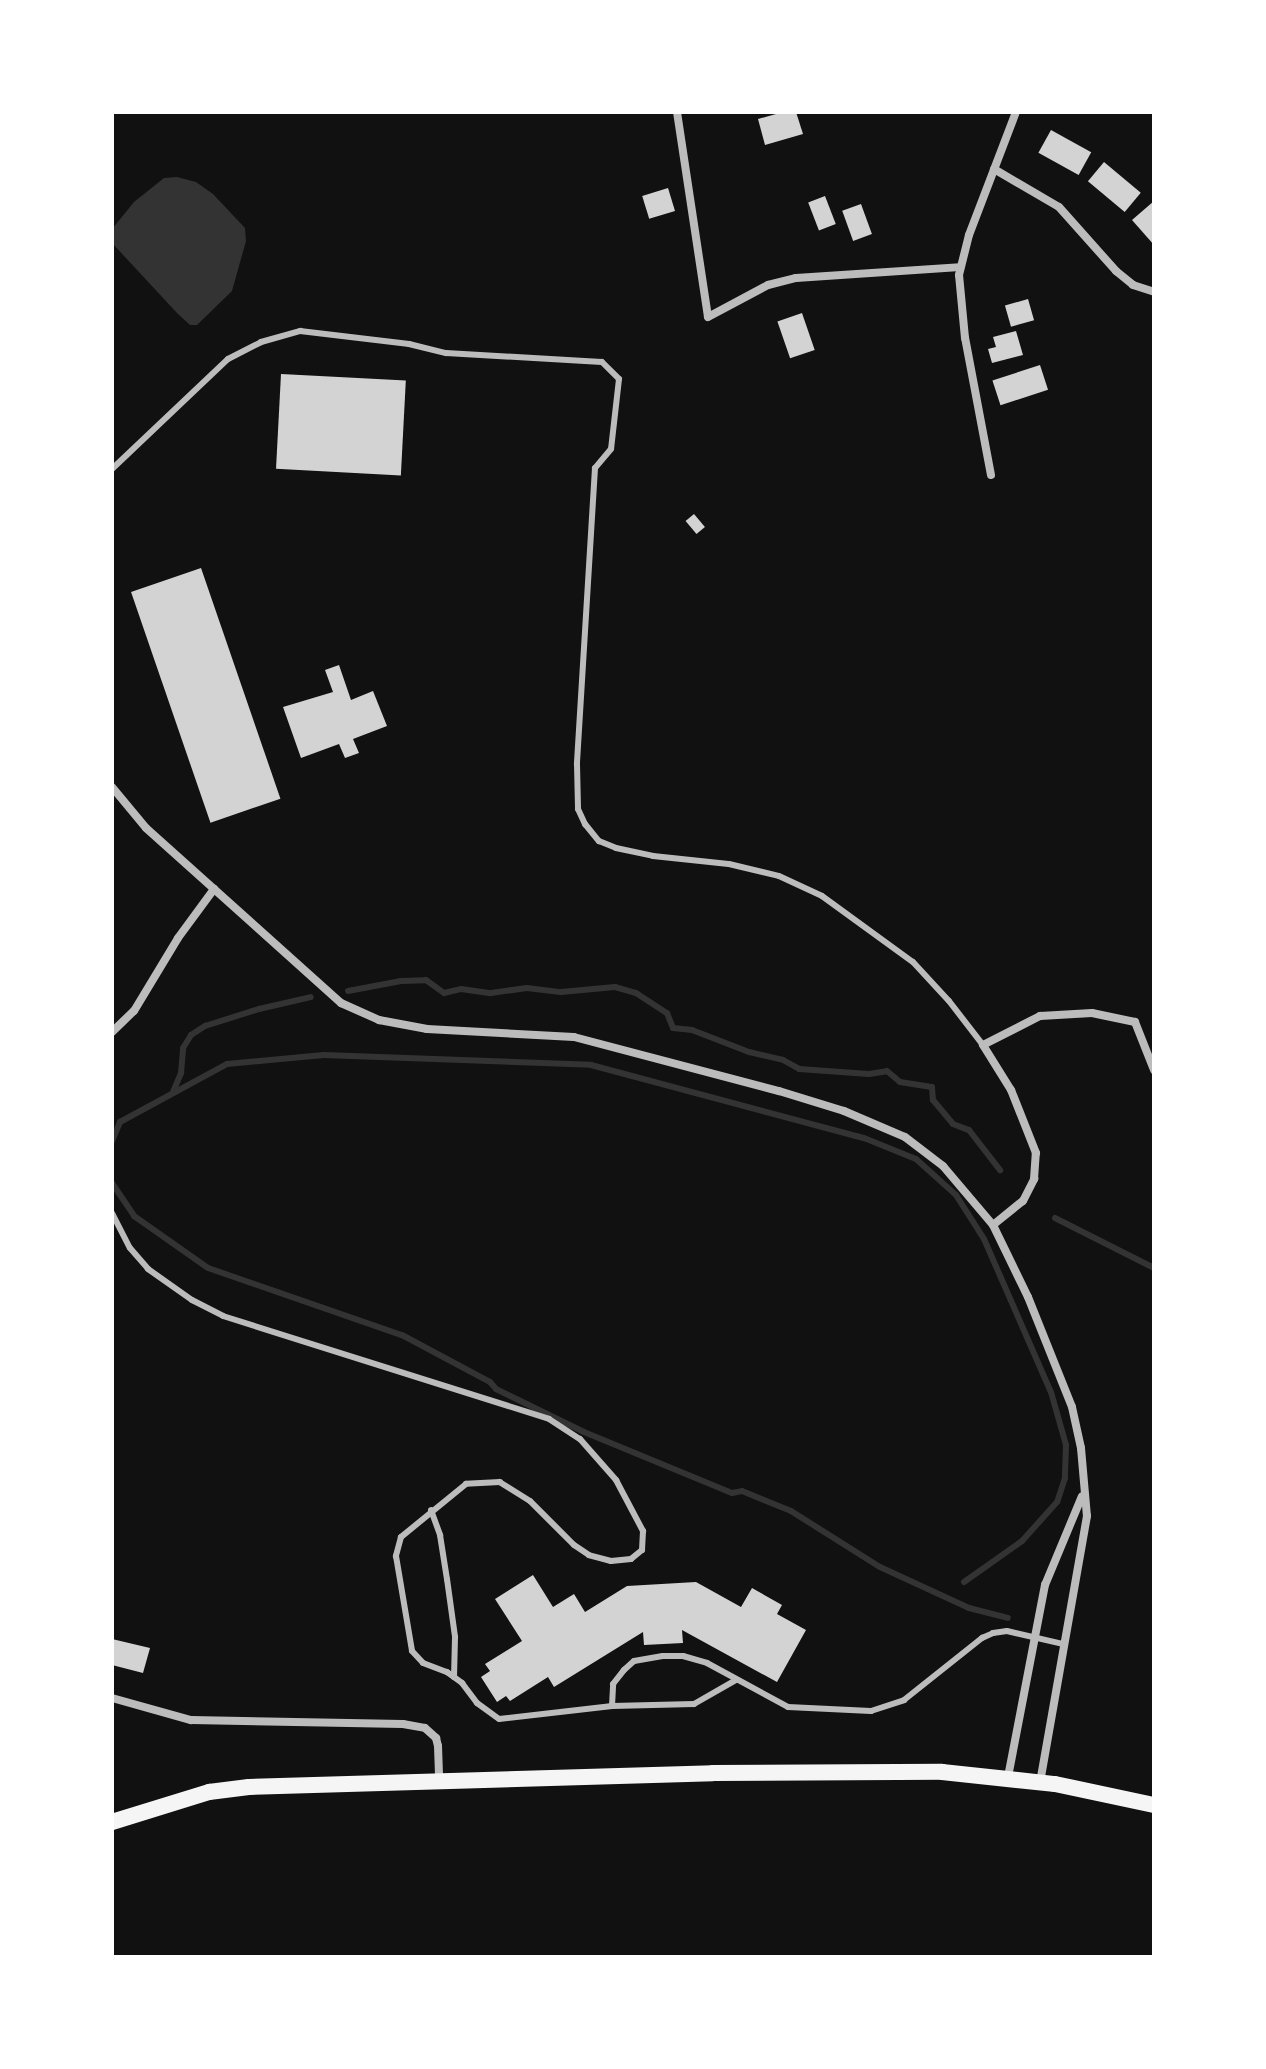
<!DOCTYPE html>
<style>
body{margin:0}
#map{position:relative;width:1266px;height:2069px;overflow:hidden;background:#111;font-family:Literata,serif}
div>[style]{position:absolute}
.water>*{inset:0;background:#333}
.stream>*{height:6px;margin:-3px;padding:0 3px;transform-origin:3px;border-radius:3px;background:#333}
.building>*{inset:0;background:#d3d3d3;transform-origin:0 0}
.service>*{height:6px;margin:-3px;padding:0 3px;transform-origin:3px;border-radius:3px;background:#bcbcbc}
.minor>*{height:8px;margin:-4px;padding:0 4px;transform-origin:4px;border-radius:4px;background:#bcbcbc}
.secondary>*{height:16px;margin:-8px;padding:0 8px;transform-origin:8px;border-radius:8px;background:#f5f5f5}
span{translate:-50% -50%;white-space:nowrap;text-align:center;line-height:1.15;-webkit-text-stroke:7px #fff;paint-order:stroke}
.frame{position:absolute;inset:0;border:114px solid #fff;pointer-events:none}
</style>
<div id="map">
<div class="water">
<div style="clip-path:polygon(177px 177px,196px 182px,213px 194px,245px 228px,246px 241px,232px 291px,197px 325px,190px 325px,177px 313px,112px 243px,112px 229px,134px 202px,164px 178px)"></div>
</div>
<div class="stream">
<div style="left:348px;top:991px;width:54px;rotate:-10.7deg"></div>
<div style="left:401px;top:981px;width:25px;rotate:-2deg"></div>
<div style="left:426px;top:980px;width:22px;rotate:36deg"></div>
<div style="left:444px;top:993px;width:17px;rotate:-13deg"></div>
<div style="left:461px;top:989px;width:30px;rotate:8deg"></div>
<div style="left:491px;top:993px;width:36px;rotate:-8deg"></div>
<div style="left:527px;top:988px;width:34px;rotate:7deg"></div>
<div style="left:561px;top:992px;width:54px;rotate:-5.3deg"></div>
<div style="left:615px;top:987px;width:22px;rotate:16deg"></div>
<div style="left:636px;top:993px;width:37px;rotate:33deg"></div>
<div style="left:667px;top:1013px;width:16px;rotate:68deg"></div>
<div style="left:673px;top:1028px;width:19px;rotate:6deg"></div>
<div style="left:692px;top:1030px;width:61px;rotate:21.1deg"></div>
<div style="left:749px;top:1052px;width:35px;rotate:13deg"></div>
<div style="left:783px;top:1060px;width:18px;rotate:29deg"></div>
<div style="left:799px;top:1069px;width:70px;rotate:4.1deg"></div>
<div style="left:869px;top:1074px;width:18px;rotate:-9deg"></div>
<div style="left:887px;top:1071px;width:17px;rotate:40deg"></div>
<div style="left:900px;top:1082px;width:32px;rotate:9deg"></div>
<div style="left:932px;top:1087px;width:13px;rotate:86deg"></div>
<div style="left:933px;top:1100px;width:31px;rotate:50deg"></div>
<div style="left:953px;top:1124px;width:17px;rotate:21deg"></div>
<div style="left:969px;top:1130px;width:51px;rotate:52.2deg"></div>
<div style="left:173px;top:1092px;width:21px;rotate:-67deg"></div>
<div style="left:181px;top:1073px;width:25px;rotate:-85deg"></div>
<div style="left:183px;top:1048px;width:15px;rotate:-58deg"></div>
<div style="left:191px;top:1035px;width:17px;rotate:-33deg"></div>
<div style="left:205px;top:1026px;width:57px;rotate:-17.5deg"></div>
<div style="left:259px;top:1009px;width:53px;rotate:-13deg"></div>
<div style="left:112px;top:1141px;width:21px;rotate:-67deg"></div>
<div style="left:120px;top:1122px;width:122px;rotate:-28.5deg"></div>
<div style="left:227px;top:1064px;width:97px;rotate:-5.3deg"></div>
<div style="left:324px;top:1055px;width:267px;rotate:2.1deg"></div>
<div style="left:591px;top:1065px;width:283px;rotate:15deg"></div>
<div style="left:864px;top:1138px;width:56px;rotate:22deg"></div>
<div style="left:916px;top:1159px;width:54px;rotate:42deg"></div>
<div style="left:956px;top:1195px;width:52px;rotate:57.5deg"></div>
<div style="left:984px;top:1239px;width:167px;rotate:66.4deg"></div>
<div style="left:1051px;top:1392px;width:55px;rotate:74.2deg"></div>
<div style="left:1066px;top:1445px;width:33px;rotate:92deg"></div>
<div style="left:1065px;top:1478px;width:25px;rotate:108deg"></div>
<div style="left:1057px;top:1502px;width:52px;rotate:131.9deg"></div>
<div style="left:1022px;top:1541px;width:71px;rotate:144.7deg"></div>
<div style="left:112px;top:1183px;width:40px;rotate:56deg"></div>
<div style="left:134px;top:1216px;width:90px;rotate:35.1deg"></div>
<div style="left:208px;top:1268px;width:205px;rotate:19.1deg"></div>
<div style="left:402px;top:1335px;width:100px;rotate:28.1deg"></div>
<div style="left:490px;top:1382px;width:9px;rotate:49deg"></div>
<div style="left:496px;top:1389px;width:98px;rotate:26deg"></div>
<div style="left:584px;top:1432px;width:160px;rotate:22.4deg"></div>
<div style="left:732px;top:1493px;width:10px;rotate:-11deg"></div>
<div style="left:742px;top:1491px;width:53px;rotate:22.2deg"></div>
<div style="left:791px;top:1511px;width:105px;rotate:32.2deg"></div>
<div style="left:880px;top:1567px;width:98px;rotate:24.7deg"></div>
<div style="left:969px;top:1608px;width:40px;rotate:14.4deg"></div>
<div style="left:1055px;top:1218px;width:111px;rotate:26.8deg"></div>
</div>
<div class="building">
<div style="clip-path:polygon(783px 112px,796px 112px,803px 134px,765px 145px,758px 119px)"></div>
<div style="left:1051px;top:130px;width:46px;height:26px;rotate:29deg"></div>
<div style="left:1104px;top:162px;width:48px;height:25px;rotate:40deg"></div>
<div style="left:668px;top:188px;width:24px;height:27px;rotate:73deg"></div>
<div style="left:825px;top:196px;width:30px;height:18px;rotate:69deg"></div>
<div style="clip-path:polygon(1154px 201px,1154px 245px,1132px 220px)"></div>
<div style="left:861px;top:204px;width:32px;height:20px;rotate:70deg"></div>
<div style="left:1028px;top:299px;width:22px;height:24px;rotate:74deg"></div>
<div style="left:802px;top:313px;width:39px;height:26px;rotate:71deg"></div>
<div style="clip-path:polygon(1016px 331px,1023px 355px,992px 363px,988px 349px,996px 347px,993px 337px)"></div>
<div style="left:1040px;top:365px;width:26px;height:50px;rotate:72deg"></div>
<div style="left:281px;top:374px;width:125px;height:95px;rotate:3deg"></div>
<div style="left:694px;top:514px;width:17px;height:11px;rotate:50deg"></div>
<div style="left:201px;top:568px;width:244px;height:74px;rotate:71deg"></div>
<div style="clip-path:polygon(339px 665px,351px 700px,373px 691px,387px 726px,353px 739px,359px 753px,345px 758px,339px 744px,301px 758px,283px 707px,333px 692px,325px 670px)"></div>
<div style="clip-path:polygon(533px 1575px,553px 1607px,574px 1594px,585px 1612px,627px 1586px,696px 1582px,741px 1607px,752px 1588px,782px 1605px,777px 1614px,806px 1630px,777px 1682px,682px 1630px,683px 1643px,644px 1645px,643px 1632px,554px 1687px,548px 1677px,510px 1701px,506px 1696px,497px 1702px,481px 1677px,490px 1671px,485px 1664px,522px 1641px,495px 1599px)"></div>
<div style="clip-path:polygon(112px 1639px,150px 1648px,143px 1673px,112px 1665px)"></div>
</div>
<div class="service">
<div style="left:112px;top:469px;width:160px;rotate:-43.5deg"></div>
<div style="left:228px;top:359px;width:37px;rotate:-27deg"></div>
<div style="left:261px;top:342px;width:41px;rotate:-15.8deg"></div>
<div style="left:300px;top:331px;width:110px;rotate:6.8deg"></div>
<div style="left:409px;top:344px;width:38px;rotate:14deg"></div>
<div style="left:446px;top:353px;width:156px;rotate:3.3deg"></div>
<div style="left:602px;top:362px;width:24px;rotate:45deg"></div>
<div style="left:619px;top:379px;width:70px;rotate:96.5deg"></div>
<div style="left:611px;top:449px;width:25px;rotate:130deg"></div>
<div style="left:595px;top:468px;width:297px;rotate:93.5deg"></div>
<div style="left:577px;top:764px;width:45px;rotate:88.7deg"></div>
<div style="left:578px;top:809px;width:17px;rotate:65deg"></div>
<div style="left:585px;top:824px;width:22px;rotate:51deg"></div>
<div style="left:599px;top:841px;width:18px;rotate:22deg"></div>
<div style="left:616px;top:848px;width:38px;rotate:12deg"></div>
<div style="left:653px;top:856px;width:76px;rotate:6deg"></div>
<div style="left:729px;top:864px;width:51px;rotate:13.5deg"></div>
<div style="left:779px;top:876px;width:47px;rotate:24.9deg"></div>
<div style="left:822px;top:896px;width:112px;rotate:36deg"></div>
<div style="left:913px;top:962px;width:53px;rotate:47.3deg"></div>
<div style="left:949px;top:1001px;width:56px;rotate:52.3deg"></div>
<div style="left:112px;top:1213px;width:39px;rotate:63deg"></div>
<div style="left:130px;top:1248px;width:28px;rotate:49deg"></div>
<div style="left:148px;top:1269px;width:54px;rotate:35.2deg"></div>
<div style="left:192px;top:1300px;width:35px;rotate:27deg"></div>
<div style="left:223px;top:1316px;width:342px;rotate:17.5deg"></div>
<div style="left:549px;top:1419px;width:37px;rotate:33deg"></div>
<div style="left:580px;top:1439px;width:55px;rotate:48.7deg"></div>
<div style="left:616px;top:1480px;width:58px;rotate:62.1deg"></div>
<div style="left:643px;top:1531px;width:19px;rotate:93deg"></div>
<div style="left:642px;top:1550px;width:14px;rotate:141deg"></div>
<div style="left:631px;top:1559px;width:20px;rotate:174deg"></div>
<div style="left:611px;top:1561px;width:23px;rotate:-165deg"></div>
<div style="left:589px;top:1555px;width:18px;rotate:-146deg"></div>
<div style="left:574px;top:1545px;width:62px;rotate:-135deg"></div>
<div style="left:530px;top:1501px;width:36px;rotate:-148deg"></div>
<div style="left:500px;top:1482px;width:34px;rotate:177deg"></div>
<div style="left:466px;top:1484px;width:84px;rotate:140.8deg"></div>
<div style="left:401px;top:1537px;width:20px;rotate:105deg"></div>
<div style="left:396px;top:1556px;width:96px;rotate:80.4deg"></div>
<div style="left:412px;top:1651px;width:16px;rotate:47deg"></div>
<div style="left:423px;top:1663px;width:26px;rotate:21deg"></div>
<div style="left:447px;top:1672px;width:19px;rotate:36deg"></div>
<div style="left:462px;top:1683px;width:25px;rotate:53deg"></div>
<div style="left:477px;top:1703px;width:27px;rotate:36deg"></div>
<div style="left:499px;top:1719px;width:114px;rotate:-6.6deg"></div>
<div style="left:612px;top:1706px;width:22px;rotate:-87deg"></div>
<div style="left:613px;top:1684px;width:18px;rotate:-52deg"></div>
<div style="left:624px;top:1670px;width:13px;rotate:-42deg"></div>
<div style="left:634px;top:1661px;width:29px;rotate:-10deg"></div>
<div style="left:663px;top:1656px;width:20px"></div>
<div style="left:683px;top:1656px;width:25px;rotate:16deg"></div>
<div style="left:707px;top:1663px;width:92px;rotate:28.5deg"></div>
<div style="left:788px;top:1707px;width:83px;rotate:2.8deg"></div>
<div style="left:871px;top:1711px;width:35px;rotate:-18deg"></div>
<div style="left:904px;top:1700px;width:100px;rotate:-38.5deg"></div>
<div style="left:982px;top:1638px;width:12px;rotate:-24deg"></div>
<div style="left:993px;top:1633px;width:14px;rotate:-8deg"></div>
<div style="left:1007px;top:1631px;width:57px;rotate:13.1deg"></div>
<div style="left:431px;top:1510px;width:27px;rotate:70deg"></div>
<div style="left:440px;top:1535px;width:45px;rotate:81deg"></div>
<div style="left:447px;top:1579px;width:59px;rotate:82.1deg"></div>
<div style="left:455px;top:1637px;width:40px;rotate:91.4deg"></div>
<div style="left:612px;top:1706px;width:82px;rotate:-1.4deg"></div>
<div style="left:694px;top:1704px;width:48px;rotate:-29.7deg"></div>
</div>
<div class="minor">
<div style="left:677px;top:112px;width:207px;rotate:81.4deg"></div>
<div style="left:708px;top:317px;width:68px;rotate:-28.1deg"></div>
<div style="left:768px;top:285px;width:29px;rotate:-14deg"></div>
<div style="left:796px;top:278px;width:164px;rotate:-3.8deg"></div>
<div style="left:994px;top:169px;width:75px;rotate:30.3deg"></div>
<div style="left:1059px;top:207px;width:86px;rotate:48.3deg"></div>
<div style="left:1116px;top:271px;width:22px;rotate:39deg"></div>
<div style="left:1133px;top:285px;width:22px;rotate:18deg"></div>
<div style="left:991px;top:475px;width:139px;rotate:-100.7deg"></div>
<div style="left:965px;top:338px;width:63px;rotate:-95.4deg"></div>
<div style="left:959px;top:275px;width:41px;rotate:-76deg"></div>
<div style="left:969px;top:235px;width:132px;rotate:-69.1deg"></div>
<div style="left:112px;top:787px;width:53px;rotate:50.3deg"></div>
<div style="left:146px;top:828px;width:262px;rotate:41.9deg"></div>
<div style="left:341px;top:1003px;width:42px;rotate:24.1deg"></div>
<div style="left:379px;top:1020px;width:49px;rotate:10.6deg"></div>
<div style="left:427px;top:1029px;width:147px;rotate:3.1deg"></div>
<div style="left:574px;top:1037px;width:212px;rotate:14.8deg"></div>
<div style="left:779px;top:1091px;width:68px;rotate:17.1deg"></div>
<div style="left:844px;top:1111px;width:66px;rotate:23.1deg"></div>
<div style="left:905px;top:1137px;width:48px;rotate:37.3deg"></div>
<div style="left:943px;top:1166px;width:77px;rotate:49.7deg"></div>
<div style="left:993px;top:1225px;width:80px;rotate:64.1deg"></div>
<div style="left:1028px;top:1297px;width:118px;rotate:68.2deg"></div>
<div style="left:1072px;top:1407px;width:42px;rotate:77.6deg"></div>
<div style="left:1081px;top:1448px;width:68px;rotate:85deg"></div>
<div style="left:1087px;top:1516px;width:270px;rotate:100deg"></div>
<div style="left:112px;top:1032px;width:30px;rotate:-44deg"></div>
<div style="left:134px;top:1011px;width:85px;rotate:-58.9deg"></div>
<div style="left:178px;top:938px;width:61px;rotate:-53.7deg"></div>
<div style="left:993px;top:1225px;width:38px;rotate:-39deg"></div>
<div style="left:1023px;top:1201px;width:25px;rotate:-63deg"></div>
<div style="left:1034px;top:1179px;width:26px;rotate:-86deg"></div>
<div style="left:1036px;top:1153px;width:68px;rotate:-111.6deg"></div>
<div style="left:1011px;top:1090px;width:53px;rotate:-121.9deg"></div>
<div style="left:983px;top:1045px;width:64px;rotate:-27deg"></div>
<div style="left:1040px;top:1016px;width:52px;rotate:-3.3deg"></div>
<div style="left:1092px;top:1013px;width:44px;rotate:11.8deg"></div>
<div style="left:1135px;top:1022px;width:52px;rotate:68.4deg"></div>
<div style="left:112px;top:1698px;width:82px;rotate:15.6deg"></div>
<div style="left:191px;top:1720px;width:212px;rotate:1.1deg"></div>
<div style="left:403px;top:1724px;width:22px;rotate:10deg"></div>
<div style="left:425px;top:1728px;width:15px;rotate:42deg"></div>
<div style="left:436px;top:1738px;width:8px;rotate:76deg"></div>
<div style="left:438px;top:1746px;width:36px;rotate:88deg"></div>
<div style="left:1008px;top:1777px;width:196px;rotate:-79.1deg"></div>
<div style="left:1045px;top:1585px;width:96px;rotate:-67.4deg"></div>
</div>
<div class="secondary">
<div style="left:112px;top:1822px;width:102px;rotate:-17.2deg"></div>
<div style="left:209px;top:1792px;width:40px;rotate:-7.1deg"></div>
<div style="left:249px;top:1787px;width:464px;rotate:-1.7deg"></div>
<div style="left:713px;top:1773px;width:229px;rotate:-0.3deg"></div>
<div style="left:942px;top:1772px;width:114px;rotate:6.1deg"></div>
<div style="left:1055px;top:1784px;width:101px;rotate:12deg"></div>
</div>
<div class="frame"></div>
</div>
